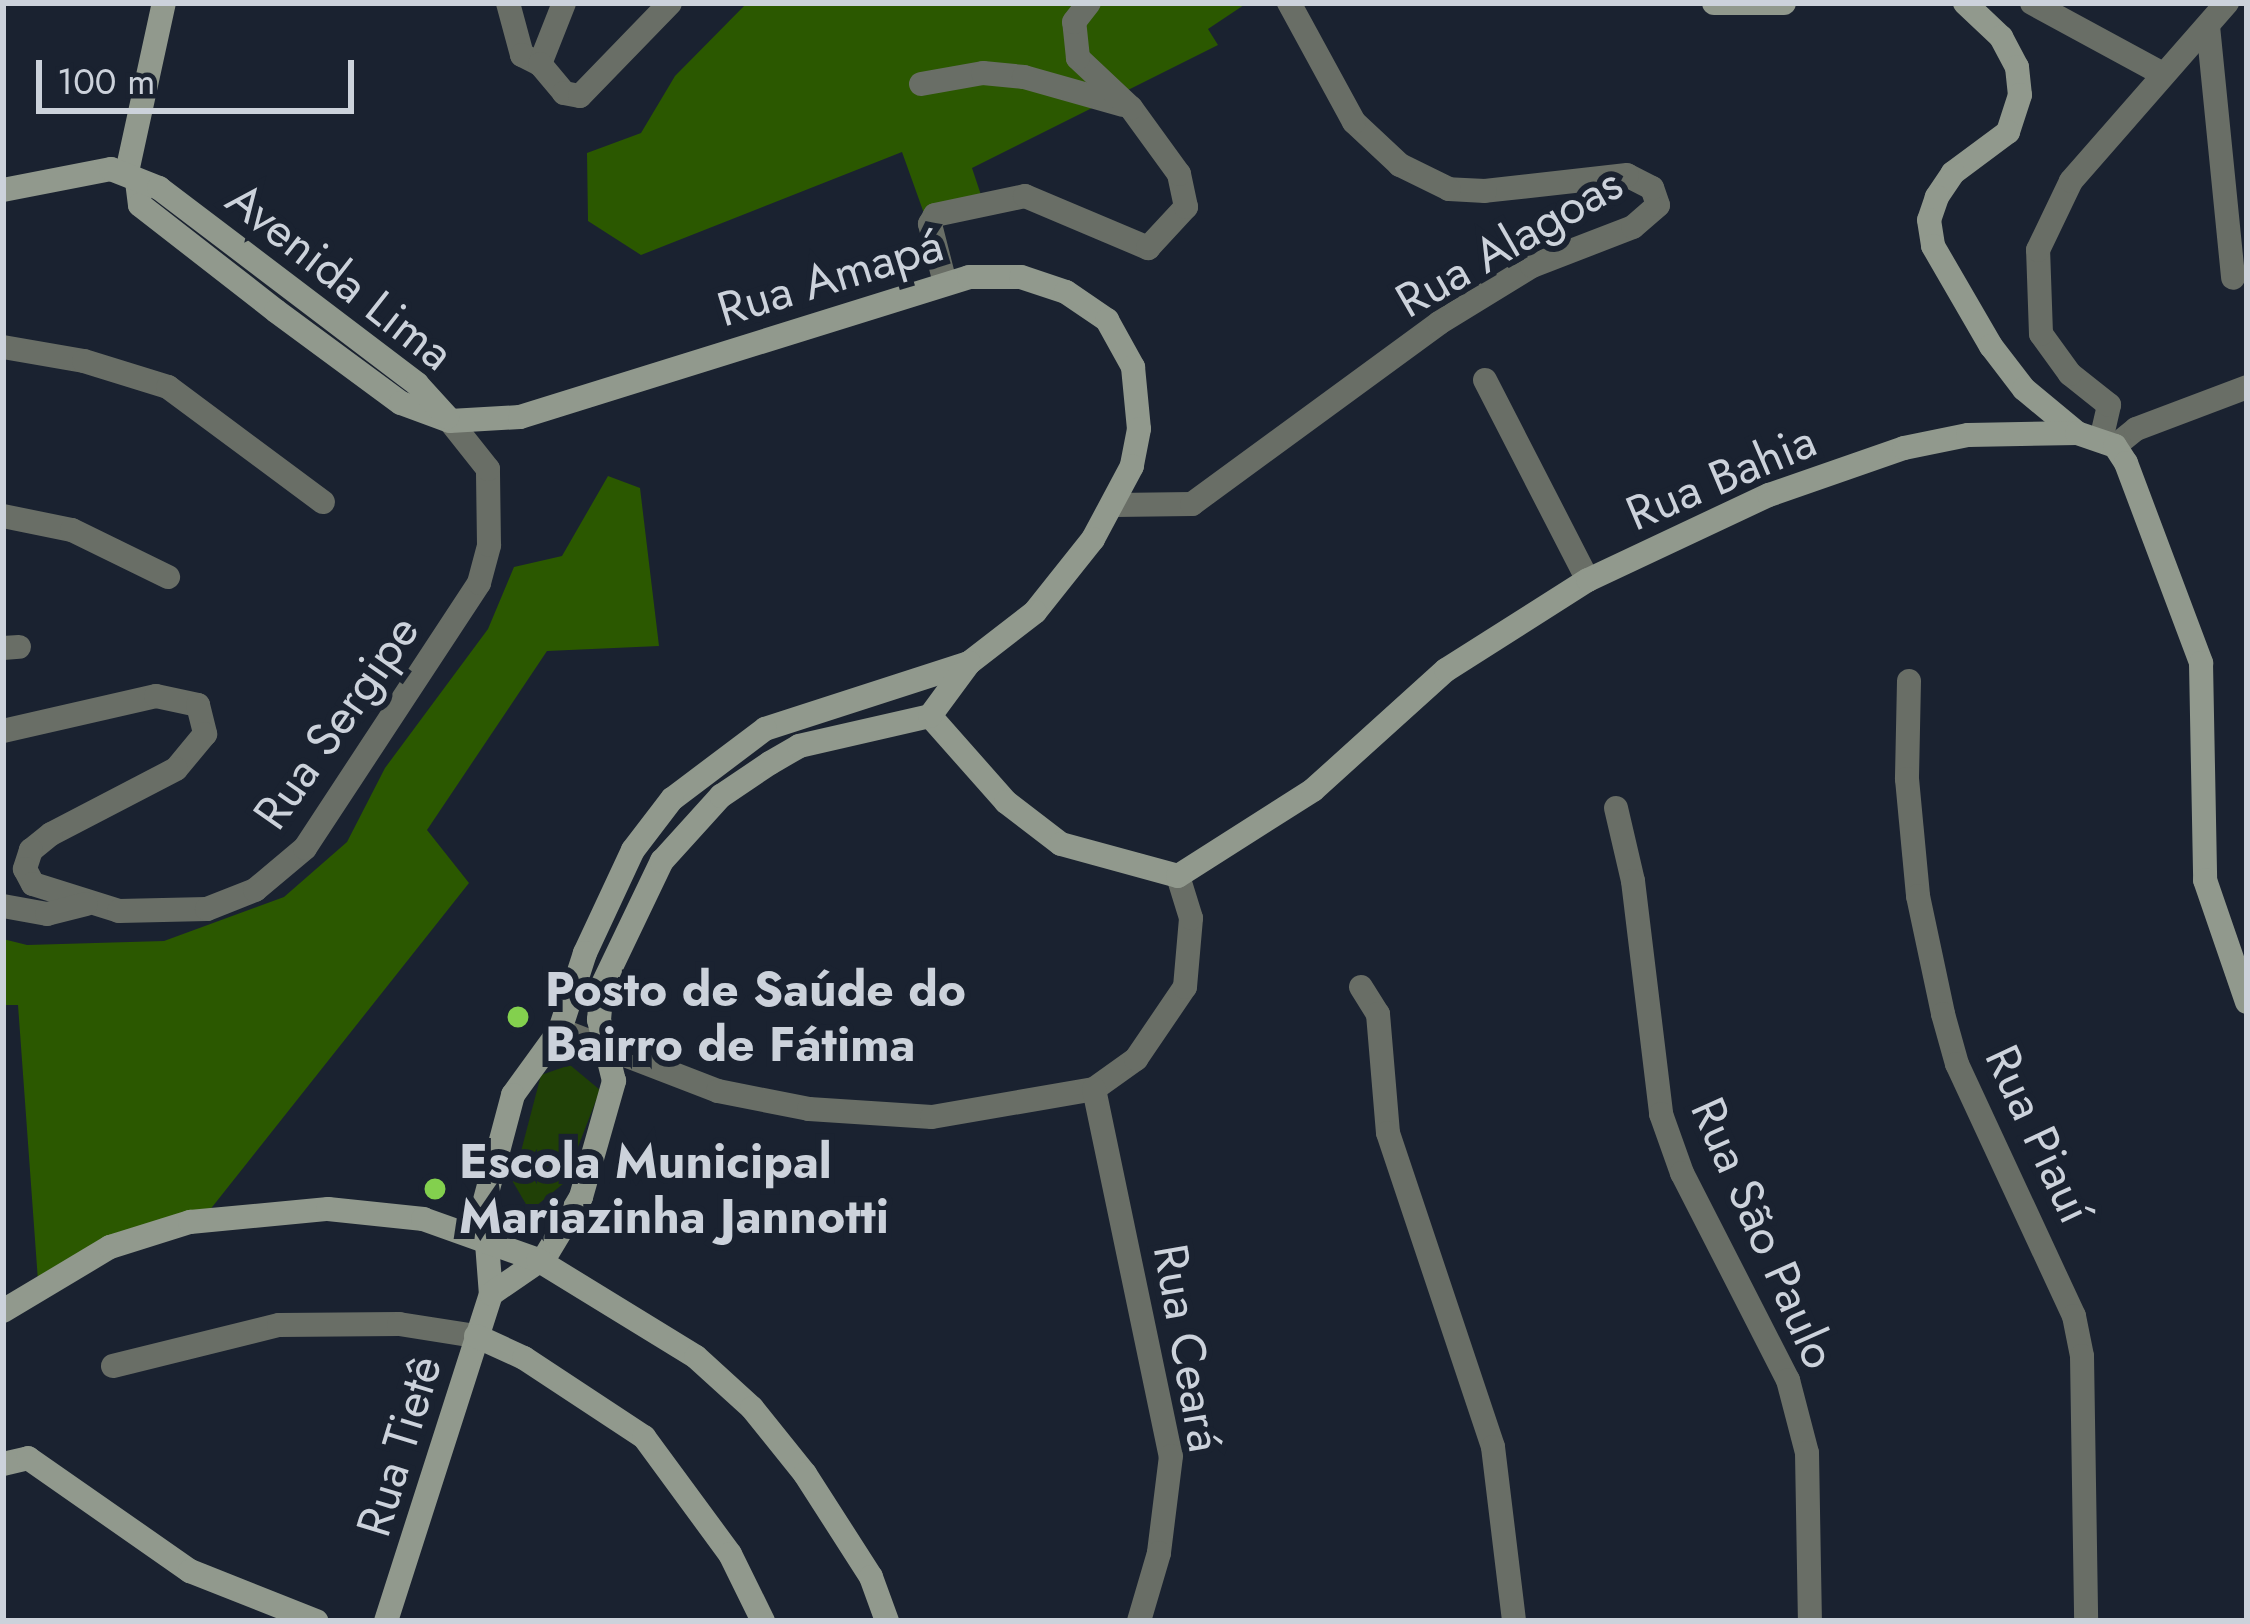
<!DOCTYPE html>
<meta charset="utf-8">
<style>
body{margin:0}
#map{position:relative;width:2250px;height:1624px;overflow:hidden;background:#1a2230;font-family:Jost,sans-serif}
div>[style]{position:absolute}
.green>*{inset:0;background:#204006}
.forest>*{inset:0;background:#2b5800}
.street>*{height:24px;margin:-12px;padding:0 12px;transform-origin:12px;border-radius:12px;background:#696e66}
.secondary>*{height:24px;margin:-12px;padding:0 12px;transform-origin:12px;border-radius:12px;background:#91998d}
.dots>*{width:33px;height:33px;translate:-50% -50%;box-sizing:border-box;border:6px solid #1a2230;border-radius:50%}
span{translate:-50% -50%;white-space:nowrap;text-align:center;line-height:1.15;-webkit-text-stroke:12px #1a2230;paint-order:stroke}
.street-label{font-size:48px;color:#ccd2db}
.poi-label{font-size:48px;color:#ccd2db;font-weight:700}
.left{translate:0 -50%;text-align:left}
.frame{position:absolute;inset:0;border:6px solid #ccd2db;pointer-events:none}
.scale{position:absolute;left:36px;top:60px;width:318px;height:54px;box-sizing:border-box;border:6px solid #ccd2db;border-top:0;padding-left:15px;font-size:36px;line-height:42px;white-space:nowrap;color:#ccd2db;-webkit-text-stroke:9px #1a2230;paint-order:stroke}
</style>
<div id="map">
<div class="green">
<div style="clip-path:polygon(570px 1065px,600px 1090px,564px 1183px,530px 1211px,513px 1182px,541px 1075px)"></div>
</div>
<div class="forest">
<div style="clip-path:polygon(747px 3px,1247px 3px,1208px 29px,1218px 45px,972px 168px,984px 204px,926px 219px,902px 152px,641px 255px,588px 221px,587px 153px,641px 133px,675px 76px)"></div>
<div style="clip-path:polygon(608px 476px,640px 488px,659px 646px,547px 651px,427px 830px,469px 883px,209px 1211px,38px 1281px,18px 1005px,3px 1005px,3px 939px,27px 945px,164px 941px,284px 897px,347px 842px,385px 768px,488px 629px,514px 567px,562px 556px)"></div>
</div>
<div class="street">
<div style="left:508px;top:3px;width:54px;rotate:74.9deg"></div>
<div style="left:522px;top:55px;width:20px;rotate:27deg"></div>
<div style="left:564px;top:3px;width:66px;rotate:111.5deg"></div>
<div style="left:540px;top:64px;width:38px;rotate:50deg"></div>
<div style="left:564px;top:93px;width:16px;rotate:11deg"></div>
<div style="left:580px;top:96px;width:129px;rotate:-45.9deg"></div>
<div style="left:2032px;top:3px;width:147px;rotate:28.5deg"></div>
<div style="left:2208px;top:26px;width:253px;rotate:84.3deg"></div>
<div style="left:921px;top:84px;width:63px;rotate:-10.1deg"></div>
<div style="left:983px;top:73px;width:41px;rotate:5.6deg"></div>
<div style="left:1024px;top:77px;width:103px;rotate:15.8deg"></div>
<div style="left:945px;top:283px;width:61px;rotate:-104.3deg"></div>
<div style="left:930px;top:224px;width:10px;rotate:-61deg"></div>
<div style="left:935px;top:215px;width:92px;rotate:-11.9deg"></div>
<div style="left:1025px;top:196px;width:134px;rotate:22.9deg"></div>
<div style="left:1148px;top:248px;width:56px;rotate:-47.2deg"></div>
<div style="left:1186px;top:207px;width:34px;rotate:-102deg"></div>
<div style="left:1179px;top:174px;width:82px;rotate:-126deg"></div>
<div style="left:1131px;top:108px;width:73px;rotate:-136.7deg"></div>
<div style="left:1078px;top:58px;width:36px;rotate:-96deg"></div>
<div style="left:1074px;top:22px;width:24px;rotate:-52deg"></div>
<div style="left:3px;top:347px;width:82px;rotate:9.8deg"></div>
<div style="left:84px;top:361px;width:88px;rotate:17.2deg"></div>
<div style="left:168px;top:387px;width:193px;rotate:36.6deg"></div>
<div style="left:1485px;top:380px;width:225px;rotate:62.8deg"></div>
<div style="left:2101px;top:440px;width:36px;rotate:-77deg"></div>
<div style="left:2109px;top:405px;width:50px;rotate:-141.5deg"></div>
<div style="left:2070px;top:374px;width:49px;rotate:-125.9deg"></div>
<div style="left:2041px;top:334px;width:84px;rotate:-92deg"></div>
<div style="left:2038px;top:250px;width:76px;rotate:-64.4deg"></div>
<div style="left:2071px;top:181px;width:237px;rotate:-48.8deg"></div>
<div style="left:2115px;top:446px;width:27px;rotate:-39deg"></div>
<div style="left:2136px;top:429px;width:119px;rotate:-20.7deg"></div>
<div style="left:1115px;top:505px;width:77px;rotate:-0.7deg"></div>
<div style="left:1192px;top:504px;width:306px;rotate:-36.2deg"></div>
<div style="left:1439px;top:323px;width:109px;rotate:-31.5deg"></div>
<div style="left:1532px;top:266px;width:108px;rotate:-21.1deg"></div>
<div style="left:1633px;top:227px;width:33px;rotate:-41deg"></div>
<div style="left:1658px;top:205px;width:18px;rotate:-109deg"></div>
<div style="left:1652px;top:188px;width:28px;rotate:-153deg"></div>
<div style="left:1627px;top:175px;width:143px;rotate:173.6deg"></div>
<div style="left:1485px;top:191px;width:36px;rotate:-177deg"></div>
<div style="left:1449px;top:189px;width:55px;rotate:-153.9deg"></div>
<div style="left:1400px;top:165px;width:63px;rotate:-136.9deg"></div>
<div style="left:1354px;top:122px;width:136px;rotate:-118.6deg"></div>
<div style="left:3px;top:516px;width:70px;rotate:11.5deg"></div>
<div style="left:72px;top:530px;width:107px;rotate:26.1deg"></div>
<div style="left:3px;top:648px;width:16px;rotate:-4deg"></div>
<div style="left:1909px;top:681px;width:98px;rotate:91.2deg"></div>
<div style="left:1907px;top:779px;width:118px;rotate:84.6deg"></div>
<div style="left:1918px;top:896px;width:121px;rotate:78deg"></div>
<div style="left:1943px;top:1014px;width:52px;rotate:74.4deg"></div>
<div style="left:1957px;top:1064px;width:278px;rotate:65.1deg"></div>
<div style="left:2074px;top:1316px;width:41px;rotate:78.7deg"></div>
<div style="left:2082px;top:1356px;width:265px;rotate:89.1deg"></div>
<div style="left:3px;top:731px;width:157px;rotate:-12.9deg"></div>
<div style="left:156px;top:696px;width:43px;rotate:12.1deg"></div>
<div style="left:198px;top:705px;width:30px;rotate:76deg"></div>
<div style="left:205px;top:734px;width:45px;rotate:129.6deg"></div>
<div style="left:176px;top:769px;width:141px;rotate:152.5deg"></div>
<div style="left:51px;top:834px;width:26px;rotate:141deg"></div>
<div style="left:31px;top:850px;width:20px;rotate:108deg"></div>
<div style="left:25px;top:869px;width:17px;rotate:62deg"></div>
<div style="left:33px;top:884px;width:90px;rotate:17.4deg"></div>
<div style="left:119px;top:911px;width:88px;rotate:-1.3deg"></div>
<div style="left:207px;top:909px;width:52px;rotate:-21.6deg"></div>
<div style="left:255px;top:890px;width:65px;rotate:-40deg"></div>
<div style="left:305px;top:848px;width:317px;rotate:-56.7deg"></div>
<div style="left:479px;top:583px;width:39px;rotate:-75deg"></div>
<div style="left:489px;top:545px;width:76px;rotate:-90.8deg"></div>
<div style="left:488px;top:469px;width:61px;rotate:-128.4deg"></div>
<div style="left:1616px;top:808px;width:75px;rotate:76.9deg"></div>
<div style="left:1633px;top:881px;width:235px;rotate:83.1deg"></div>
<div style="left:1661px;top:1114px;width:63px;rotate:70.4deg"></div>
<div style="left:1682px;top:1173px;width:233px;rotate:62.9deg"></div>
<div style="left:1788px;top:1380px;width:75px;rotate:75.4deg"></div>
<div style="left:1807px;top:1453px;width:168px;rotate:89deg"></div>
<div style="left:3px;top:906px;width:45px;rotate:10.3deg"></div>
<div style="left:47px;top:914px;width:40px;rotate:-14.4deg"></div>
<div style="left:1361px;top:987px;width:32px;rotate:58deg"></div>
<div style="left:1378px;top:1014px;width:119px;rotate:85.2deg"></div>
<div style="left:1388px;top:1133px;width:331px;rotate:71.5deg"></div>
<div style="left:1493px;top:1447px;width:175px;rotate:83.1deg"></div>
<div style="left:560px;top:1030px;width:169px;rotate:21.1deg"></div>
<div style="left:718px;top:1091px;width:93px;rotate:11.2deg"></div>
<div style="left:809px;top:1109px;width:123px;rotate:3.7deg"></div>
<div style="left:932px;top:1117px;width:164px;rotate:-9.8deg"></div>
<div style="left:1094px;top:1089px;width:52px;rotate:-35.5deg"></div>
<div style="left:1136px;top:1059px;width:87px;rotate:-55.8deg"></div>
<div style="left:1185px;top:987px;width:69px;rotate:-85deg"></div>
<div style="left:1191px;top:918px;width:44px;rotate:-107.2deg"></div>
<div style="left:1094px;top:1089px;width:375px;rotate:78.2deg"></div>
<div style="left:1171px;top:1456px;width:98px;rotate:97.1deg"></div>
<div style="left:1159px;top:1553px;width:71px;rotate:106.4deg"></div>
<div style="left:113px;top:1366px;width:171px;rotate:-13.9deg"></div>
<div style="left:279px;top:1325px;width:120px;rotate:-0.5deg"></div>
<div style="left:399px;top:1324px;width:78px;rotate:8.9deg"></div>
</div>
<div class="secondary">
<div style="left:1714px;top:3px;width:70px"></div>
<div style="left:1965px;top:3px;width:50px;rotate:43.4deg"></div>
<div style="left:2001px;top:37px;width:34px;rotate:62deg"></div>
<div style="left:2017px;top:67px;width:28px;rotate:84deg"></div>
<div style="left:2020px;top:95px;width:39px;rotate:108deg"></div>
<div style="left:2008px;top:132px;width:69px;rotate:143.3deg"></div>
<div style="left:1953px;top:173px;width:29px;rotate:124deg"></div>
<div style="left:1937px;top:197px;width:24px;rotate:109deg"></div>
<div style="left:1929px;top:220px;width:26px;rotate:81deg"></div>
<div style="left:1933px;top:246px;width:116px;rotate:59.9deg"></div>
<div style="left:1991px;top:346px;width:54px;rotate:52.5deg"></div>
<div style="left:2024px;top:389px;width:69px;rotate:39.7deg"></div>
<div style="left:127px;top:172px;width:173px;rotate:-77.7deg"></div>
<div style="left:137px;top:181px;width:24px;rotate:83deg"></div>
<div style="left:140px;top:205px;width:172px;rotate:37.9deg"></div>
<div style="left:276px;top:311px;width:155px;rotate:36.4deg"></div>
<div style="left:401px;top:403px;width:52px;rotate:20.2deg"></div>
<div style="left:450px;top:421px;width:70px;rotate:-3.3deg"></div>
<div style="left:520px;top:417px;width:470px;rotate:-17.3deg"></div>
<div style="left:969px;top:277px;width:52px"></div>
<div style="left:1021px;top:277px;width:47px;rotate:18.4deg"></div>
<div style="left:1066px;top:292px;width:50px;rotate:34.3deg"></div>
<div style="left:1107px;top:320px;width:54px;rotate:61deg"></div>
<div style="left:1133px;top:367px;width:62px;rotate:84.5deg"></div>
<div style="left:1139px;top:429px;width:38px;rotate:101deg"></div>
<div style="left:1132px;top:466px;width:83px;rotate:118.1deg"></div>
<div style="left:1093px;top:539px;width:93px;rotate:128.5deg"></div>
<div style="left:1035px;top:612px;width:83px;rotate:142.3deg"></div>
<div style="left:969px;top:663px;width:214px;rotate:162.1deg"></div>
<div style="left:765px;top:729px;width:116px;rotate:143deg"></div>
<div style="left:672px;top:799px;width:64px;rotate:127.4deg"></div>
<div style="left:633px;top:850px;width:114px;rotate:115deg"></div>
<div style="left:585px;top:953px;width:81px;rotate:108deg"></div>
<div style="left:560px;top:1030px;width:80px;rotate:125.9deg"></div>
<div style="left:513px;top:1095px;width:113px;rotate:104.9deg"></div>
<div style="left:484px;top:1204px;width:90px;rotate:85.6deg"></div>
<div style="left:491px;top:1294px;width:343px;rotate:107.8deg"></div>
<div style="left:3px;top:190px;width:110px;rotate:-11deg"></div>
<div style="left:111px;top:169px;width:52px;rotate:21.6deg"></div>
<div style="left:159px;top:188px;width:324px;rotate:37.2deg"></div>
<div style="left:417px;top:384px;width:45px;rotate:47.7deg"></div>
<div style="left:930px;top:716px;width:115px;rotate:48.5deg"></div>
<div style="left:1006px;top:802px;width:69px;rotate:37.4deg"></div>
<div style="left:1061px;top:844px;width:121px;rotate:15.3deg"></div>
<div style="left:1178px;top:876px;width:160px;rotate:-32.5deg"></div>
<div style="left:1313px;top:790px;width:179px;rotate:-42.1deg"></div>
<div style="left:1446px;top:670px;width:168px;rotate:-32.4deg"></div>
<div style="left:1588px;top:580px;width:200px;rotate:-25.2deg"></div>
<div style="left:1769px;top:495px;width:143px;rotate:-19.2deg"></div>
<div style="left:1904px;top:448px;width:65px;rotate:-11.5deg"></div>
<div style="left:1968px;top:435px;width:109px;rotate:-1.1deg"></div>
<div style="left:2077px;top:433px;width:40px;rotate:18.9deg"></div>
<div style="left:2115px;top:446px;width:20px;rotate:57deg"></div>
<div style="left:2126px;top:463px;width:214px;rotate:69.4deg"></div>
<div style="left:2201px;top:663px;width:217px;rotate:88.9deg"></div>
<div style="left:2205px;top:880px;width:129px;rotate:71deg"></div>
<div style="left:491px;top:1294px;width:65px;rotate:-34.4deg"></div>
<div style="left:545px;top:1257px;width:70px;rotate:-59deg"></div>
<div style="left:581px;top:1197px;width:121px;rotate:-74.1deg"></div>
<div style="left:614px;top:1081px;width:63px;rotate:-103.8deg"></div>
<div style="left:599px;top:1020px;width:34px;rotate:-85deg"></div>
<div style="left:602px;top:986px;width:139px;rotate:-64.4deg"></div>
<div style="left:662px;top:861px;width:88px;rotate:-47.8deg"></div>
<div style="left:721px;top:796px;width:59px;rotate:-34deg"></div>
<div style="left:770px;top:763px;width:34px;rotate:-30deg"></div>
<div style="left:799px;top:746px;width:134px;rotate:-12.9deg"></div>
<div style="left:930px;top:716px;width:66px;rotate:-53.7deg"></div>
<div style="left:3px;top:1311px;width:125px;rotate:-30.9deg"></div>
<div style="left:110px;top:1247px;width:84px;rotate:-17.4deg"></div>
<div style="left:190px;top:1222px;width:139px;rotate:-5.4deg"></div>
<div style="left:328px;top:1209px;width:96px;rotate:6deg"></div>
<div style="left:423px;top:1219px;width:122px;rotate:19.6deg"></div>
<div style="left:538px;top:1260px;width:185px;rotate:31.5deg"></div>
<div style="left:696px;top:1357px;width:76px;rotate:42.3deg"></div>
<div style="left:752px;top:1408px;width:85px;rotate:51.2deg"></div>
<div style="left:805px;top:1474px;width:122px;rotate:57.3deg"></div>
<div style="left:871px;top:1577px;width:47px;rotate:70deg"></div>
<div style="left:476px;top:1336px;width:53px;rotate:24.6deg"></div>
<div style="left:524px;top:1358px;width:144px;rotate:33.4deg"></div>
<div style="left:644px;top:1437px;width:145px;rotate:53.7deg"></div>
<div style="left:730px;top:1554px;width:75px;rotate:63.8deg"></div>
<div style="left:3px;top:1464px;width:26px;rotate:-13deg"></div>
<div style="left:28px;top:1458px;width:198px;rotate:34.9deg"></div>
<div style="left:190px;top:1571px;width:136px;rotate:21.6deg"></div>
</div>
<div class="dots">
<div style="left:518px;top:1017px;background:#83d04e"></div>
<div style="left:435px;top:1189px;background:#83d04e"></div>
</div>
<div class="street-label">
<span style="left:1509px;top:242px;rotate:-30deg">Rua Alagoas</span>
<span style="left:340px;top:276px;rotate:38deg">Avenida Lima</span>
<span style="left:830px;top:277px;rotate:-17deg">Rua Amapá</span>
<span style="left:1721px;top:477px;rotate:-23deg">Rua Bahia</span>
<span style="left:336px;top:722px;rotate:-55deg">Rua Sergipe</span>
<span style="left:2039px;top:1134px;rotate:65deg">Rua Piauí</span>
<span style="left:1764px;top:1233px;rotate:66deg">Rua São Paulo</span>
<span style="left:1188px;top:1348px;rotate:80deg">Rua Ceará</span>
<span style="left:399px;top:1446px;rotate:-73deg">Rua Tietê</span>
</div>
<div class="poi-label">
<span class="left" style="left:545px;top:1017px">Posto de Saúde do<br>Bairro de Fátima</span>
<span class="left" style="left:459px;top:1189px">Escola Municipal<br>Mariazinha Jannotti</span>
</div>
<div class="frame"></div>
<div class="scale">100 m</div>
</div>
